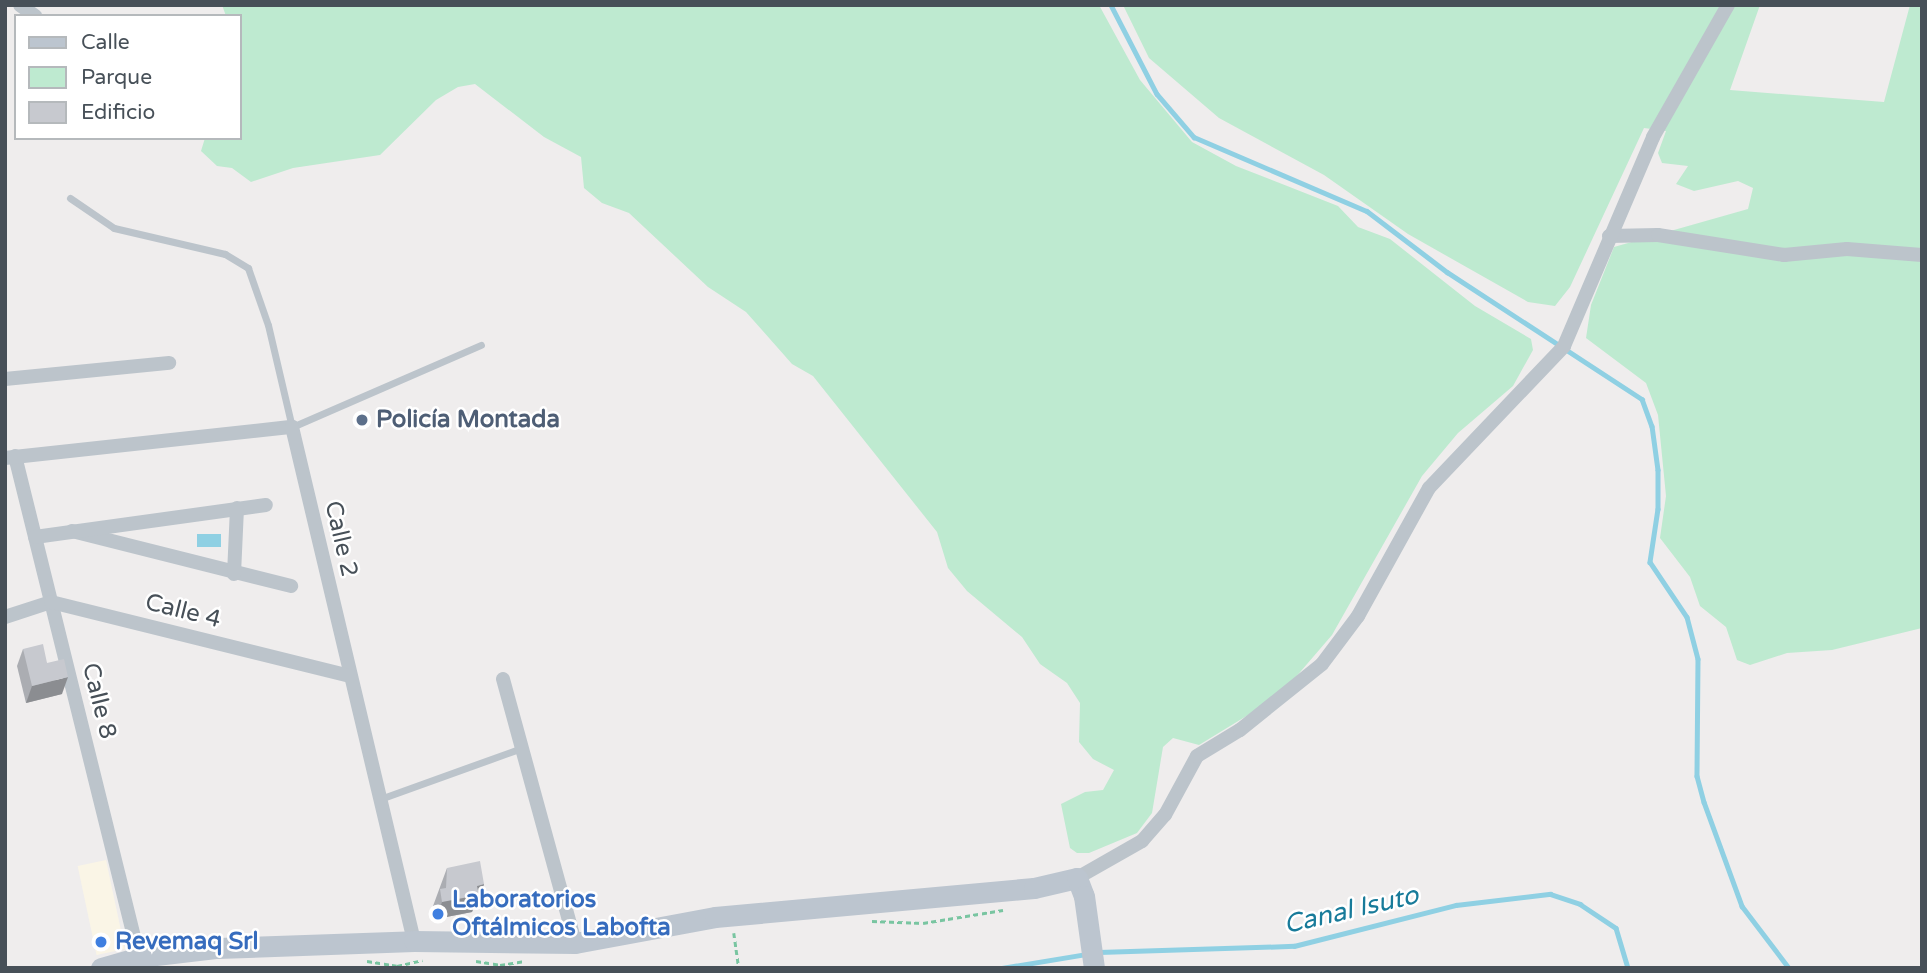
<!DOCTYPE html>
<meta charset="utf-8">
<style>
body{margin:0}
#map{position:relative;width:1927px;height:973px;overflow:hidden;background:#efeded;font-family:"Varela Round",sans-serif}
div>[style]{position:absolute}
.commercial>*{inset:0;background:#faf5e6;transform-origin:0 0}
.green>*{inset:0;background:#beead0}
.water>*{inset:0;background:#8fd0e3;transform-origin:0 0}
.stream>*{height:4.5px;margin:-2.25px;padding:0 2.25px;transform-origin:2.25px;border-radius:2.25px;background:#8fd0e3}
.path>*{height:2.5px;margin-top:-1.25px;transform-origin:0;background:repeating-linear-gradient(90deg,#79c5a1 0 5px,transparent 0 8.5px)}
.lane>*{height:7px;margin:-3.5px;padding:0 3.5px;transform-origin:3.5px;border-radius:3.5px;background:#bcc4cb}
.street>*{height:14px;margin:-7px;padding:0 7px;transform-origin:7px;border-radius:7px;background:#bcc4cb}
.secondary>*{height:21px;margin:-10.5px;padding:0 10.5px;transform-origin:10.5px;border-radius:10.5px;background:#bcc5cf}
.wall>*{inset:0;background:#abadb2}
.shaded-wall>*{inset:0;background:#8b8d91}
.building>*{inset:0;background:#c7c9cf}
.dots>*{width:19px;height:19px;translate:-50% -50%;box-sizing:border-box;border:4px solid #fff;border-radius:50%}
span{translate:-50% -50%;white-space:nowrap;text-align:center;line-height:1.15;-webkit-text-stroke:5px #fff;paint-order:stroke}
.service-label{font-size:24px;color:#4e5e75;font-weight:700}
.left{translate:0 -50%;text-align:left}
.street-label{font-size:24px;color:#475058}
.shop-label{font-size:24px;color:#366cbe;font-weight:700}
.water-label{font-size:26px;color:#187b9a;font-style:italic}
.frame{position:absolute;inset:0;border:7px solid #475058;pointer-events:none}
.legend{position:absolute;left:14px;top:14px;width:228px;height:126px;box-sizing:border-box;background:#fff;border:2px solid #b5b9bc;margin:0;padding:9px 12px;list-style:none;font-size:21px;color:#475058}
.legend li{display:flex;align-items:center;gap:14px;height:35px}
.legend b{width:35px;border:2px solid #b5b9bc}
</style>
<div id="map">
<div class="commercial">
<div style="left:106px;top:860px;width:91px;height:29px;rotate:78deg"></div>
</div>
<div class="green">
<div style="clip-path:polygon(222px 5px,1099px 5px,1140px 80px,1192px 142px,1236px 166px,1338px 206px,1358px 227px,1390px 239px,1475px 306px,1531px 339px,1533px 350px,1513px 386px,1458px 433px,1422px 476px,1332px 635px,1295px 678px,1253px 712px,1199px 745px,1173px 738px,1163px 747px,1152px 813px,1137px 833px,1089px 853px,1077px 853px,1070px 848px,1061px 804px,1085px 792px,1103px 790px,1114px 770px,1093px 759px,1079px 742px,1080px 703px,1067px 683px,1040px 664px,1022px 637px,967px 591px,948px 568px,937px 532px,813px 376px,792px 364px,746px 312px,708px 287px,629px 213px,602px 203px,584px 188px,581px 157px,544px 137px,475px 84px,458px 87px,436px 100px,380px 155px,293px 168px,251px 182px,232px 168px,217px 166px,201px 151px,205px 138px,240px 138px,240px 16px,226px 16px)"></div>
<div style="clip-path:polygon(1123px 5px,1760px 5px,1730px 90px,1884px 102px,1910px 5px,1922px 5px,1922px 628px,1832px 650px,1787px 653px,1750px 665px,1737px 660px,1726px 627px,1700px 606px,1690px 577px,1660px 538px,1666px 496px,1658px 415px,1646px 383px,1586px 338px,1591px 305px,1614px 247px,1748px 209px,1753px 188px,1738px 181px,1694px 191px,1676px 184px,1688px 166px,1662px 163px,1658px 153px,1666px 131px,1644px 128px,1570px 287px,1555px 306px,1528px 302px,1408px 234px,1324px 175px,1219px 118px,1149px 58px)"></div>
</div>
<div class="water">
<div style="left:197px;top:534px;width:24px;height:13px"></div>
</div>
<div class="stream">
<div style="left:1111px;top:5px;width:100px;rotate:62.7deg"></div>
<div style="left:1157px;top:94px;width:57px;rotate:49.3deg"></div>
<div style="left:1194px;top:137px;width:188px;rotate:23.2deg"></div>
<div style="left:1367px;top:211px;width:101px;rotate:37.3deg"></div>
<div style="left:1447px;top:272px;width:233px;rotate:33.1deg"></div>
<div style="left:1642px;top:399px;width:29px;rotate:70deg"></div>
<div style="left:1652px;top:426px;width:44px;rotate:82.2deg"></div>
<div style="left:1658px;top:470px;width:39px;rotate:90deg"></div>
<div style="left:1658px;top:509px;width:54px;rotate:98.6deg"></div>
<div style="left:1650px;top:562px;width:66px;rotate:56.1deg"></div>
<div style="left:1687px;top:617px;width:43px;rotate:75.3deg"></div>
<div style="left:1698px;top:659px;width:117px;rotate:90.5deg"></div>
<div style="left:1697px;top:776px;width:27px;rotate:75deg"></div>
<div style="left:1704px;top:802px;width:111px;rotate:69.9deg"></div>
<div style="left:1742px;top:906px;width:78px;rotate:52.8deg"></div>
<div style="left:1099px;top:952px;width:195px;rotate:-1.8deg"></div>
<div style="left:1294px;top:946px;width:167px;rotate:-14.2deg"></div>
<div style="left:1456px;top:905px;width:95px;rotate:-6.7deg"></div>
<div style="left:1550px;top:894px;width:32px;rotate:18deg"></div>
<div style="left:1580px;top:904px;width:43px;rotate:33.7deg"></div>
<div style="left:1616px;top:928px;width:42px;rotate:73.3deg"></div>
<div style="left:1002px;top:968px;width:86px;rotate:-9.4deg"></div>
</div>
<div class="path">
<div style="left:872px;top:921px;width:51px;rotate:2.2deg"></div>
<div style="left:923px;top:923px;width:81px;rotate:-9.2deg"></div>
<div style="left:734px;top:933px;width:35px;rotate:82deg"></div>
<div style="left:367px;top:961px;width:30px;rotate:9deg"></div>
<div style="left:397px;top:966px;width:26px;rotate:-13deg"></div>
<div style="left:476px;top:961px;width:24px;rotate:9deg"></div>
<div style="left:500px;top:965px;width:25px;rotate:-9deg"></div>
</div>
<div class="lane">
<div style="left:70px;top:198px;width:53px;rotate:34.3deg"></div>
<div style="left:114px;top:228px;width:114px;rotate:13.2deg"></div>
<div style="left:225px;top:254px;width:27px;rotate:31deg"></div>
<div style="left:248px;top:268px;width:60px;rotate:70.7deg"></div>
<div style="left:268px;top:325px;width:105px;rotate:76.8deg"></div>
<div style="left:292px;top:427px;width:206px;rotate:-23.5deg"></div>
<div style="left:380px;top:799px;width:151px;rotate:-19.8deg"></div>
</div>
<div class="street">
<div style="left:20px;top:5px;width:19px;rotate:36deg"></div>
<div style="left:1609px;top:236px;width:49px;rotate:-1.2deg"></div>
<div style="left:1658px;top:235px;width:128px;rotate:9deg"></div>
<div style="left:1784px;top:255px;width:63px;rotate:-5.4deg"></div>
<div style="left:1847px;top:249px;width:75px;rotate:4.6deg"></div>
<div style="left:5px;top:379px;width:165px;rotate:-5.6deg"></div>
<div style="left:15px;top:456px;width:516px;rotate:76.1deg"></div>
<div style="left:5px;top:458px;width:289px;rotate:-6.2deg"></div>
<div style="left:292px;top:427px;width:528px;rotate:76.65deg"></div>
<div style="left:72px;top:531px;width:226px;rotate:14.1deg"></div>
<div style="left:35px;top:537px;width:233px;rotate:-7.9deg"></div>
<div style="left:234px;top:574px;width:66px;rotate:-87.4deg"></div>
<div style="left:5px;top:617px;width:48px;rotate:-18.1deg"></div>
<div style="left:51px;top:602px;width:308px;rotate:13.9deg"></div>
<div style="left:503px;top:679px;width:274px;rotate:74.7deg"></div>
<div style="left:1077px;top:878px;width:75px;rotate:-29.6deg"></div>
<div style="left:1142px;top:841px;width:35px;rotate:-49deg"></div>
<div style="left:1165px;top:815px;width:67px;rotate:-61.5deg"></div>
<div style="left:1197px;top:756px;width:50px;rotate:-31.2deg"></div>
<div style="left:1240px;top:730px;width:105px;rotate:-38.8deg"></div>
<div style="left:1322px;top:664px;width:60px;rotate:-53.1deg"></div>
<div style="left:1358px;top:616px;width:146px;rotate:-61deg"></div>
<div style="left:1429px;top:488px;width:196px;rotate:-46.4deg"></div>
<div style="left:1564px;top:346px;width:227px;rotate:-66.9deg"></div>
<div style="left:1653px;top:137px;width:152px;rotate:-60.4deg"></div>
</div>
<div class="secondary">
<div style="left:101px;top:968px;width:40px;rotate:-16deg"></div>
<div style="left:139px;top:957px;width:79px;rotate:-6.6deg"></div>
<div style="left:217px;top:948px;width:197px;rotate:-2deg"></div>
<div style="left:414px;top:941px;width:161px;rotate:0.7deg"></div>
<div style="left:575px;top:943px;width:142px;rotate:-10.5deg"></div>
<div style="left:715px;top:917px;width:320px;rotate:-5.2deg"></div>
<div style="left:1034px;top:888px;width:44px;rotate:-13.1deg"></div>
<div style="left:1077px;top:878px;width:19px;rotate:69deg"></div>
<div style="left:1084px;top:896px;width:73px;rotate:82.1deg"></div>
</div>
<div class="wall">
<div style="clip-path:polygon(23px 649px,47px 663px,62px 694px,26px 703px,17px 666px)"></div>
<div style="clip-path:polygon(447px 868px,484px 884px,478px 902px,476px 902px,472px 912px,436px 919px,433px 906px)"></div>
</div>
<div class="shaded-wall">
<div style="clip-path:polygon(68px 677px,62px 694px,26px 703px,32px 686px)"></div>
<div style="clip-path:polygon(484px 884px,478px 902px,476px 902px,472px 912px,436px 919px,442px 902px,477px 886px)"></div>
</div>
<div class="building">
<div style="clip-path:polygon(43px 644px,47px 663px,64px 659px,68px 677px,32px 686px,23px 649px)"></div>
<div style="clip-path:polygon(480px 861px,484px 884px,477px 886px,479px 895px,442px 902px,440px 889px,446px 888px,447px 868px)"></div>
</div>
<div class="dots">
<div style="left:362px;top:420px;background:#5c6f8a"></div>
<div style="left:438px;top:914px;background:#3f7fe0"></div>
<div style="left:101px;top:942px;background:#3f7fe0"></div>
</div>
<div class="service-label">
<span class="left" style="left:376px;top:420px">Policía Montada</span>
</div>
<div class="street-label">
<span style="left:341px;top:539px;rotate:77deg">Calle 2</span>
<span style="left:183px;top:611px;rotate:14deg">Calle 4</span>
<span style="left:99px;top:701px;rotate:76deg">Calle 8</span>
</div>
<div class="shop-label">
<span class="left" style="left:452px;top:914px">Laboratorios<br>Oftálmicos Labofta</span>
<span class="left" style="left:115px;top:942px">Revemaq Srl</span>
</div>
<div class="water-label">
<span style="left:1351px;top:910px;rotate:-13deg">Canal Isuto</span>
</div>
<div class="frame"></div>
<ul class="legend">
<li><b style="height:9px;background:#bcc5cf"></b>Calle</li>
<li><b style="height:19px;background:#beead0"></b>Parque</li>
<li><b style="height:19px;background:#c7c9cf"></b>Edificio</li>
</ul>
</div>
